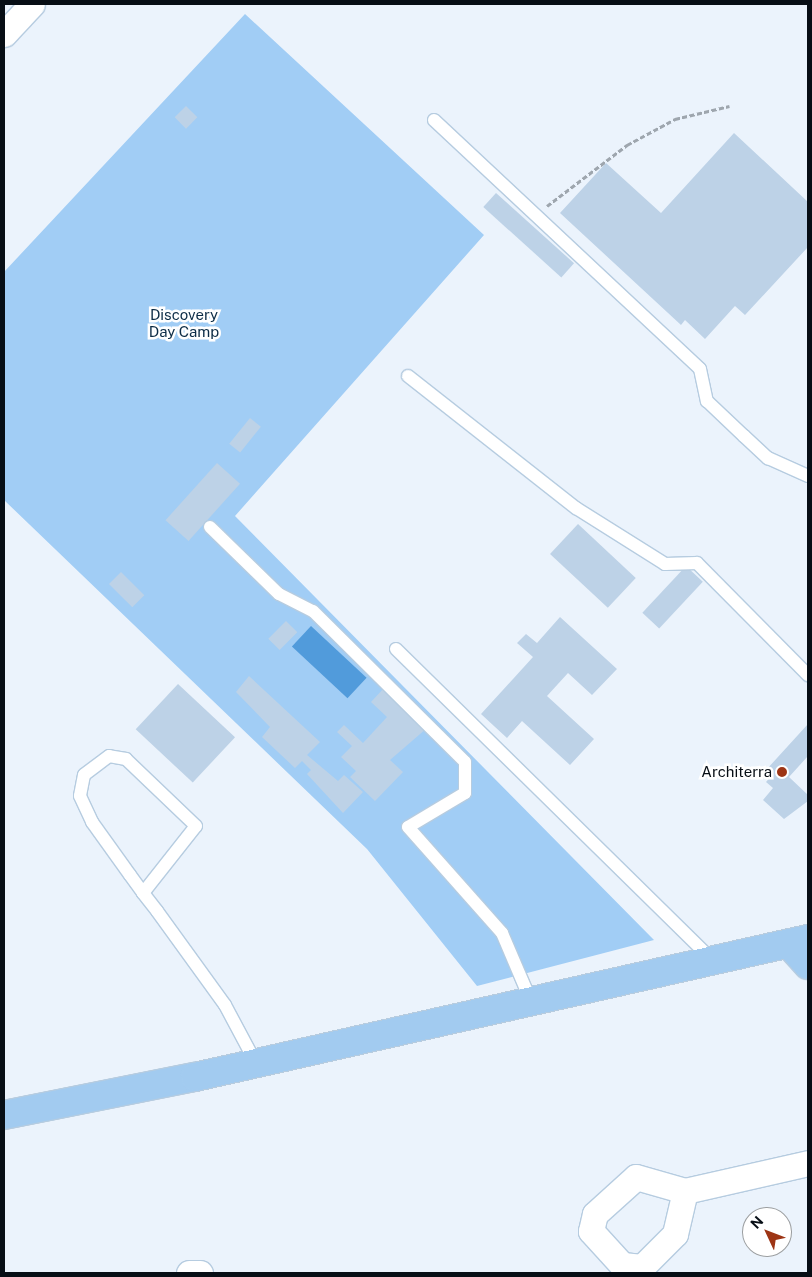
<!DOCTYPE html>
<style>
body{margin:0}
#map{position:relative;width:812px;height:1277px;overflow:hidden;background:#ebf3fc;font-family:"Public Sans",sans-serif}
div>[style]{position:absolute}
.green>*{inset:0;background:#a1cdf5}
.water>*{inset:0;background:#519bdb;transform-origin:0 0}
.building>*{inset:0;background:#bdd2e7;transform-origin:0 0}
.path>*{height:3px;margin-top:-1.5px;transform-origin:0;background:repeating-linear-gradient(90deg,#9ea6ae 0 5px,transparent 0 7.5px)}
.roads{filter:drop-shadow(1px 0 #b6cce0) drop-shadow(-1px 0 #b6cce0) drop-shadow(0 1px #b6cce0) drop-shadow(0 -1px #b6cce0)}
.lane>*{height:12px;margin:-6px;padding:0 6px;transform-origin:6px;border-radius:6px;background:#fff}
.street>*{height:25px;margin:-12.5px;padding:0 12.5px;transform-origin:12.5px;border-radius:12.5px;background:#fff}
.primary>*{height:28px;margin:-14px;padding:0 14px;transform-origin:14px;border-radius:14px;background:#a2cbf0}
.dots>*{width:14px;height:14px;translate:-50% -50%;box-sizing:border-box;border:2px solid #fff;border-radius:50%}
span{translate:-50% -50%;white-space:nowrap;text-align:center;line-height:1.15;-webkit-text-stroke:5px #fff;paint-order:stroke}
.park-label{font-size:15px;color:#0c2c46}
.poi-label{font-size:15px;color:#070e15}
.right{translate:-100% -50%;text-align:right}
.frame{position:absolute;inset:0;border:5px solid #070e15;pointer-events:none}
.north{position:absolute;left:742px;top:1207px;width:50px;height:50px;box-sizing:border-box;background:#fff;border:1px solid #9c9fa1;border-radius:50%;rotate:313deg;font-size:14px;font-weight:700;line-height:20px;text-align:center;color:#070e15}
.north::after{content:'';display:block;margin:auto;width:18px;height:22px;background:#9d3515;clip-path:polygon(50% 0,100% 100%,50% 72%,0 100%)}
</style>
<div id="map">
<div class="green">
<div style="clip-path:polygon(245px 14px,484px 235px,235px 516px,654px 940px,477px 986px,367px 849px,4px 500px,4px 272px)"></div>
</div>
<div class="water">
<div style="left:311px;top:626px;width:76px;height:28px;rotate:43deg"></div>
</div>
<div class="building">
<div style="left:186px;top:106px;width:16px;height:16px;rotate:45deg"></div>
<div style="clip-path:polygon(734px 133px,808px 202px,808px 247px,745px 315px,735px 306px,705px 339px,685px 320px,681px 325px,560px 213px,606px 163px,661px 213px)"></div>
<div style="left:496px;top:193px;width:105px;height:19px;rotate:42deg"></div>
<div style="left:250px;top:418px;width:14px;height:33px;rotate:39deg"></div>
<div style="left:217px;top:463px;width:31px;height:77px;rotate:42deg"></div>
<div style="left:578px;top:524px;width:79px;height:41px;rotate:43deg"></div>
<div style="left:686px;top:566px;width:23px;height:64px;rotate:43deg"></div>
<div style="left:121px;top:572px;width:33px;height:17px;rotate:45deg"></div>
<div style="clip-path:polygon(560px 617px,617px 669px,592px 695px,568px 673px,547px 696px,594px 739px,570px 765px,522px 721px,507px 738px,481px 714px,533px 657px,517px 643px,526px 634px,537px 643px)"></div>
<div style="left:286px;top:621px;width:16px;height:25px;rotate:45deg"></div>
<div style="clip-path:polygon(249px 676px,320px 742px,307px 755px,338px 781px,344px 775px,363px 792px,343px 813px,307px 774px,311px 770px,302px 761px,295px 768px,262px 737px,270px 727px,236px 692px)"></div>
<div style="left:178px;top:684px;width:78px;height:62px;rotate:43deg"></div>
<div style="clip-path:polygon(384px 688px,427px 728px,390px 760px,403px 772px,375px 801px,350px 777px,356px 771px,341px 757px,352px 746px,337px 732px,344px 725px,363px 743px,387px 717px,371px 702px)"></div>
<div style="clip-path:polygon(808px 724px,808px 756px,789px 777px,808px 795px,808px 801px,784px 819px,763px 800px,773px 788px,766px 782px,773px 774px,767px 769px)"></div>
</div>
<div class="path">
<div style="left:547px;top:206px;width:101px;rotate:-37.3deg"></div>
<div style="left:627px;top:145px;width:55px;rotate:-28.4deg"></div>
<div style="left:675px;top:119px;width:56px;rotate:-13.5deg"></div>
</div>
<div class="roads">
<div class="lane">
<div style="left:434px;top:120px;width:364px;rotate:43.1deg"></div>
<div style="left:700px;top:369px;width:33px;rotate:78deg"></div>
<div style="left:707px;top:401px;width:51px;rotate:43.4deg"></div>
<div style="left:744px;top:436px;width:33px;rotate:43deg"></div>
<div style="left:768px;top:458px;width:44px;rotate:24.2deg"></div>
<div style="left:408px;top:376px;width:214px;rotate:38.2deg"></div>
<div style="left:576px;top:508px;width:105px;rotate:32.2deg"></div>
<div style="left:665px;top:564px;width:32px;rotate:-2deg"></div>
<div style="left:697px;top:563px;width:158px;rotate:45.3deg"></div>
<div style="left:210px;top:527px;width:96px;rotate:44.2deg"></div>
<div style="left:279px;top:594px;width:38px;rotate:27deg"></div>
<div style="left:313px;top:611px;width:214px;rotate:44.8deg"></div>
<div style="left:465px;top:762px;width:31px;rotate:90deg"></div>
<div style="left:465px;top:793px;width:66px;rotate:149.2deg"></div>
<div style="left:408px;top:827px;width:142px;rotate:48.4deg"></div>
<div style="left:502px;top:933px;width:74px;rotate:66.9deg"></div>
<div style="left:396px;top:649px;width:444px;rotate:44.5deg"></div>
<div style="left:143px;top:893px;width:85px;rotate:-51.7deg"></div>
<div style="left:196px;top:826px;width:97px;rotate:-136.3deg"></div>
<div style="left:126px;top:759px;width:17px;rotate:-170deg"></div>
<div style="left:109px;top:756px;width:31px;rotate:143deg"></div>
<div style="left:84px;top:775px;width:21px;rotate:101deg"></div>
<div style="left:80px;top:796px;width:29px;rotate:65deg"></div>
<div style="left:92px;top:822px;width:65px;rotate:54.4deg"></div>
<div style="left:130px;top:875px;width:22px;rotate:54deg"></div>
<div style="left:143px;top:893px;width:23px;rotate:52deg"></div>
<div style="left:157px;top:911px;width:116px;rotate:54.1deg"></div>
<div style="left:225px;top:1005px;width:66px;rotate:61.9deg"></div>
</div>
<div class="street">
<div style="left:4px;top:34px;width:41px;rotate:-47deg"></div>
<div style="left:685px;top:1191px;width:44px;rotate:103.1deg"></div>
<div style="left:675px;top:1234px;width:47px;rotate:135deg"></div>
<div style="left:642px;top:1267px;width:20px;rotate:-174deg"></div>
<div style="left:622px;top:1265px;width:46px;rotate:-132.4deg"></div>
<div style="left:591px;top:1231px;width:17px;rotate:-77deg"></div>
<div style="left:595px;top:1214px;width:55px;rotate:-42.1deg"></div>
<div style="left:636px;top:1177px;width:51px;rotate:15.9deg"></div>
<div style="left:685px;top:1191px;width:126px;rotate:-12.8deg"></div>
<div style="left:189px;top:1273px;width:11px"></div>
</div>
<div class="primary">
<div style="left:789px;top:944px;width:28px;rotate:48deg"></div>
<div style="left:4px;top:1115px;width:195px;rotate:-11.3deg"></div>
<div style="left:195px;top:1077px;width:628px;rotate:-12.69deg"></div>
</div>
</div>
<div class="dots">
<div style="left:782px;top:772px;background:#9d3515"></div>
</div>
<div class="park-label">
<span style="left:184px;top:323px">Discovery<br>Day Camp</span>
</div>
<div class="poi-label">
<span class="right" style="left:772px;top:772px">Architerra</span>
</div>
<div class="frame"></div>
<div class="north">N</div>
</div>
